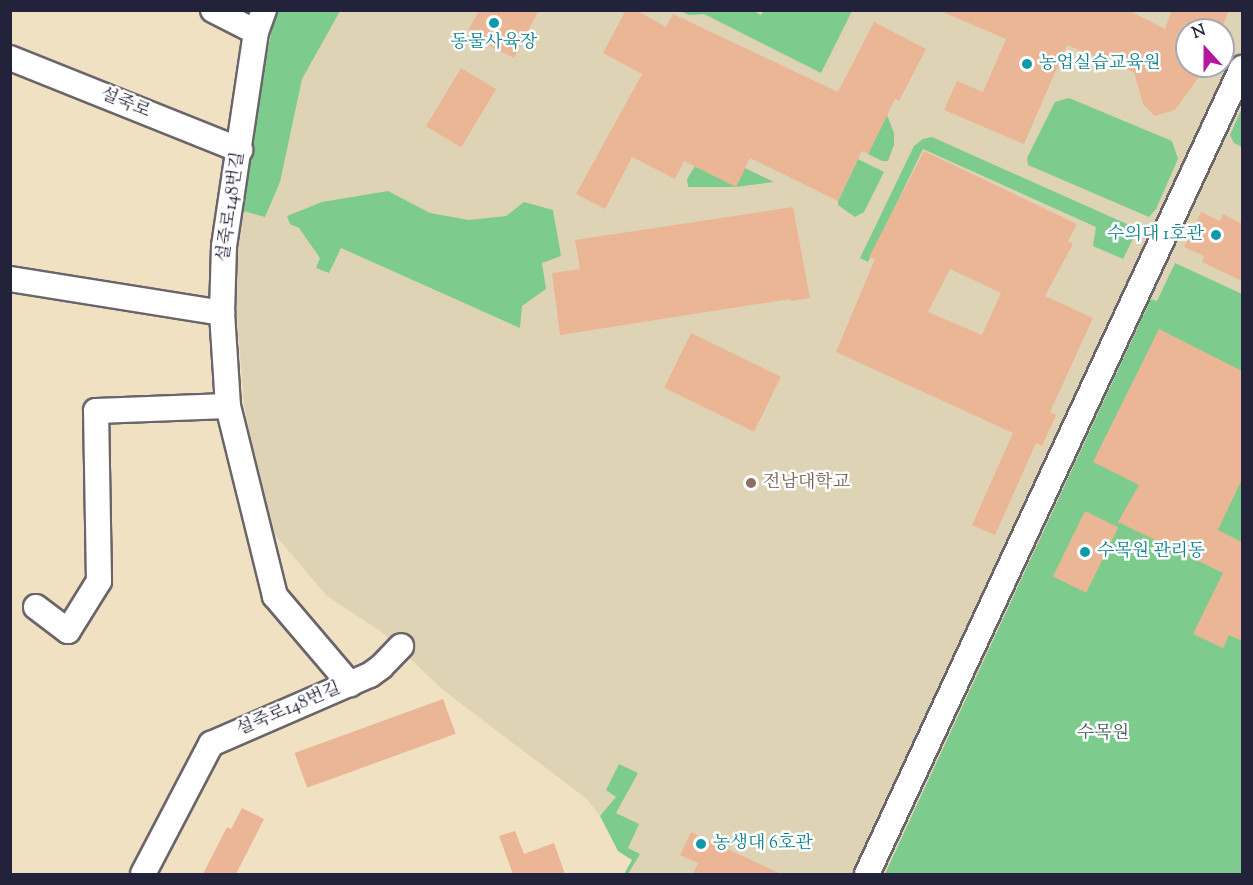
<!DOCTYPE html>
<meta charset="utf-8">
<style>
body{margin:0}
#map{position:relative;width:1253px;height:885px;overflow:hidden;background:#f0e1c2;font-family:"Sorts Mill Goudy","Noto Serif KR",serif}
div>[style]{position:absolute}
.built>*{inset:0;background:#dfd3b5}
.green>*{inset:0;background:#7dcc8d}
.building>*{inset:0;background:#ebb695;transform-origin:0 0}
.roads{filter:drop-shadow(2px 0 #6a656a) drop-shadow(-2px 0 #6a656a) drop-shadow(0 2px #6a656a) drop-shadow(0 -2px #6a656a)}
.street>*{height:24px;margin:-12px;padding:0 12px;transform-origin:12px;border-radius:12px;background:#fff}
.dots>*{width:16px;height:16px;translate:-50% -50%;box-sizing:border-box;border:3px solid #fff;border-radius:50%}
span{translate:-50% -50%;white-space:nowrap;text-align:center;line-height:1.15;-webkit-text-stroke:5px #fff;paint-order:stroke}
.culture-label{font-size:18px;color:#0d838f}
.left{translate:0 -50%;text-align:left}
.right{translate:-100% -50%;text-align:right}
.street-label{font-size:18px;color:#22223b}
.education-label{font-size:18px;color:#785e54}
.park-label{font-size:18px;color:#425e58}
.frame{position:absolute;inset:0;border:12px solid #22223b;pointer-events:none}
.north{position:absolute;left:1175px;top:18px;width:60px;height:60px;box-sizing:border-box;background:#fff;border:2px solid #a7a7b1;border-radius:50%;rotate:339deg;font-size:16px;font-weight:700;line-height:24px;text-align:center;color:#22223b}
.north::after{content:'';display:block;margin:auto;width:21px;height:27px;background:#b5179e;clip-path:polygon(50% 0,100% 100%,50% 72%,0 100%)}
</style>
<div id="map">
<div class="built">
<div style="clip-path:polygon(evenodd,278px 11px,1242px 11px,1242px 874px,624px 874px,632px 860px,618px 851px,606px 824px,587px 799px,443px 690px,383px 633px,327px 596px,270px 529px,244px 405px,232px 250px,246px 158px,272px 29px,278px 11px,1187px 30px,1223px 30px,1223px 66px,1187px 66px,1187px 30px)"></div>
</div>
<div class="green">
<div style="clip-path:polygon(752px 10px,761px 15px,764px 10px,852px 11px,821px 73px,704px 14px,689px 15px,681px 11px)"></div>
<div style="clip-path:polygon(278px 11px,340px 11px,302px 79px,280px 182px,265px 217px,240px 210px,246px 158px,272px 29px)"></div>
<div style="clip-path:polygon(1069px 98px,1172px 141px,1178px 159px,1156px 209px,1149px 217px,1028px 165px,1027px 158px,1055px 102px)"></div>
<div style="clip-path:polygon(1242px 108px,1242px 147px,1234px 143px,1230px 135px)"></div>
<div style="clip-path:polygon(887px 115px,894px 133px,894px 145px,888px 161px,882px 161px,868px 154px)"></div>
<div style="clip-path:polygon(932px 137px,1138px 229px,1123px 259px,1093px 246px,1096px 227px,923px 149px,868px 262px,860px 258px,914px 146px,923px 139px)"></div>
<div style="clip-path:polygon(858px 159px,884px 172px,864px 212px,855px 217px,838px 205px,838px 201px)"></div>
<div style="clip-path:polygon(695px 166px,736px 186px,745px 168px,774px 182px,736px 187px,688px 187px,687px 179px)"></div>
<div style="clip-path:polygon(388px 191px,430px 213px,469px 220px,506px 216px,524px 202px,553px 210px,561px 256px,542px 263px,546px 289px,522px 306px,520px 328px,341px 248px,329px 273px,316px 268px,320px 258px,299px 228px,290px 224px,287px 216px,322px 202px)"></div>
<div style="clip-path:polygon(1175px 263px,1242px 294px,1242px 874px,885px 874px,1151px 299px,1157px 301px)"></div>
<div style="clip-path:polygon(619px 764px,638px 773px,616px 813px,639px 824px,628px 848px,640px 854px,628px 874px,624px 874px,632px 860px,618px 851px,600px 816px,616px 797px,606px 790px)"></div>
</div>
<div class="building">
<div style="clip-path:polygon(479px 10px,539px 10px,514px 58px,469px 36px,469px 29px)"></div>
<div style="clip-path:polygon(626px 10px,636px 10px,666px 27px,673px 14px,838px 92px,874px 22px,926px 49px,899px 101px,895px 99px,868px 154px,862px 151px,838px 201px,750px 158px,736px 187px,684px 161px,675px 179px,632px 157px,605px 209px,576px 194px,642px 74px,603px 53px)"></div>
<div style="clip-path:polygon(938px 10px,1128px 10px,1165px 29px,1172px 10px,1229px 10px,1221px 30px,1187px 30px,1187px 66px,1207px 66px,1175px 110px,1155px 116px,1143px 104px,1134px 72px,1067px 45px,1024px 144px,944px 110px,957px 81px,983px 92px,1006px 39px)"></div>
<div style="left:461px;top:68px;width:41px;height:68px;rotate:31deg"></div>
<div style="clip-path:polygon(evenodd,924px 151px,1077px 224px,1068px 241px,1073px 244px,1045px 296px,1093px 318px,1050px 412px,1056px 415px,1042px 446px,1036px 443px,995px 535px,972px 525px,1013px 433px,836px 352px,875px 259px,869px 257px,924px 151px,950px 269px,1001px 293px,982px 335px,928px 312px,950px 269px)"></div>
<div style="clip-path:polygon(793px 207px,810px 298px,791px 301px,790px 299px,560px 335px,552px 273px,580px 269px,575px 240px)"></div>
<div style="clip-path:polygon(1201px 212px,1220px 221px,1223px 214px,1242px 224px,1242px 281px,1202px 262px,1204px 256px,1184px 247px)"></div>
<div style="clip-path:polygon(1159px 329px,1242px 371px,1242px 479px,1218px 530px,1242px 542px,1242px 641px,1229px 635px,1223px 648px,1193px 634px,1223px 573px,1118px 522px,1139px 485px,1093px 462px)"></div>
<div style="left:691px;top:333px;width:100px;height:61px;rotate:26deg"></div>
<div style="left:1085px;top:511px;width:37px;height:73px;rotate:26deg"></div>
<div style="left:443px;top:699px;width:37px;height:158px;rotate:70deg"></div>
<div style="clip-path:polygon(242px 808px,264px 819px,236px 874px,203px 874px,227px 827px,231px 829px)"></div>
<div style="clip-path:polygon(515px 831px,524px 854px,554px 843px,565px 874px,513px 874px,499px 836px)"></div>
<div style="clip-path:polygon(691px 832px,781px 874px,693px 874px,698px 863px,680px 855px)"></div>
</div>
<div class="roads">
<div class="street">
<div style="left:213px;top:10px;width:48px;rotate:27.1deg"></div>
<div style="left:264px;top:10px;width:23px;rotate:110deg"></div>
<div style="left:256px;top:32px;width:216px;rotate:98.5deg"></div>
<div style="left:224px;top:246px;width:67px;rotate:91.7deg"></div>
<div style="left:222px;top:313px;width:93px;rotate:86.3deg"></div>
<div style="left:228px;top:406px;width:196px;rotate:76.1deg"></div>
<div style="left:275px;top:596px;width:116px;rotate:49.6deg"></div>
<div style="left:10px;top:58px;width:248px;rotate:21.8deg"></div>
<div style="left:10px;top:279px;width:215px;rotate:9.1deg"></div>
<div style="left:36px;top:607px;width:40px;rotate:37deg"></div>
<div style="left:68px;top:631px;width:59px;rotate:-58.2deg"></div>
<div style="left:99px;top:581px;width:170px;rotate:-91deg"></div>
<div style="left:96px;top:411px;width:132px;rotate:-2.2deg"></div>
<div style="left:143px;top:874px;width:147px;rotate:-62.4deg"></div>
<div style="left:211px;top:744px;width:173px;rotate:-23.5deg"></div>
<div style="left:370px;top:675px;width:14px;rotate:-36deg"></div>
<div style="left:381px;top:667px;width:29px;rotate:-46deg"></div>
<div style="left:867px;top:874px;width:889px;rotate:-65.05deg"></div>
</div>
</div>
<div class="dots">
<div style="left:494px;top:23px;background:#0f9aa8"></div>
<div style="left:1027px;top:64px;background:#0f9aa8"></div>
<div style="left:1216px;top:235px;background:#0f9aa8"></div>
<div style="left:751px;top:483px;background:#8d6e63"></div>
<div style="left:1085px;top:552px;background:#0f9aa8"></div>
<div style="left:701px;top:844px;background:#0f9aa8"></div>
</div>
<div class="culture-label">
<span style="left:494px;top:43px">동물사육장</span>
<span class="left" style="left:1039px;top:64px">농업실습교육원</span>
<span class="right" style="left:1204px;top:235px">수의대 1호관</span>
<span class="left" style="left:1097px;top:552px">수목원 관리동</span>
<span class="left" style="left:713px;top:844px">농생대 6호관</span>
</div>
<div class="street-label">
<span style="left:125px;top:104px;rotate:22deg">설죽로</span>
<span style="left:232px;top:207px;rotate:-82deg">설죽로148번길</span>
<span style="left:289px;top:710px;rotate:-23deg">설죽로148번길</span>
</div>
<div class="education-label">
<span class="left" style="left:763px;top:483px">전남대학교</span>
</div>
<div class="park-label">
<span style="left:1103px;top:734px">수목원</span>
</div>
<div class="frame"></div>
<div class="north">N</div>
</div>
